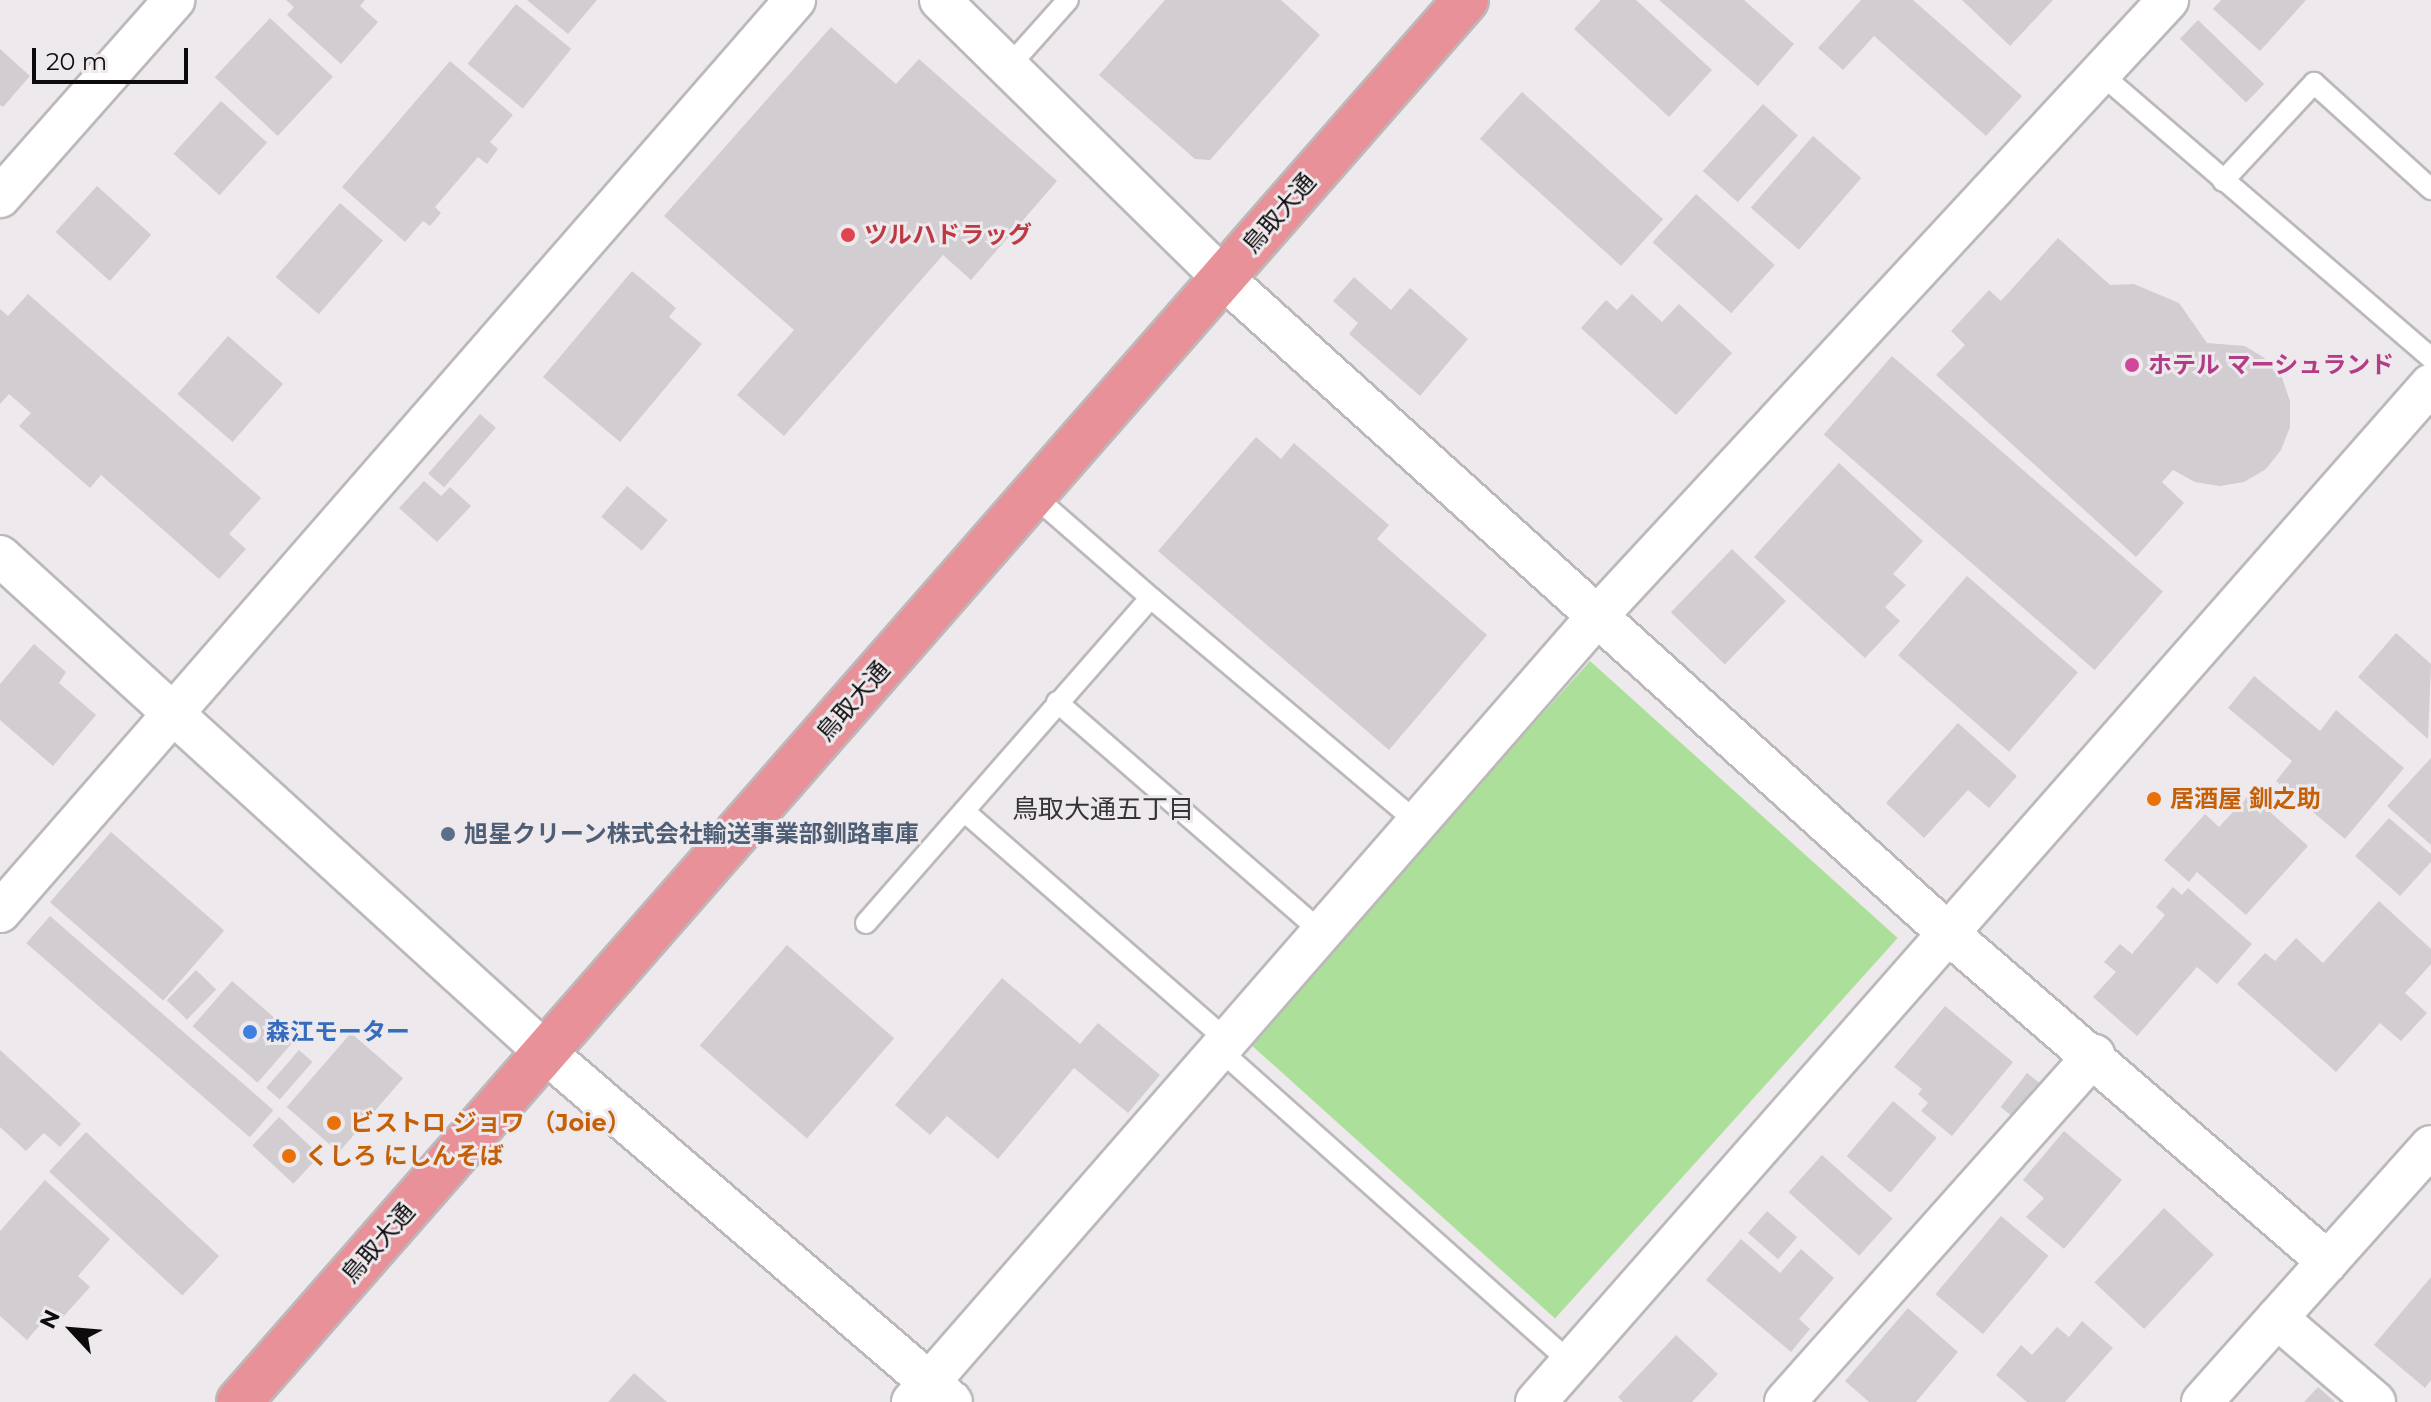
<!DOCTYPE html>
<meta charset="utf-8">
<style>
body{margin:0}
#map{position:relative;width:2431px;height:1402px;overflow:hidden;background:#ede9ed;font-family:Montserrat,"Noto Sans JP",sans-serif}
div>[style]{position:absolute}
.green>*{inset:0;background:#ace09a;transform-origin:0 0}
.building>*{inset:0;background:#d1cdd1;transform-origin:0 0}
.roads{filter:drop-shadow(2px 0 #bcb8bb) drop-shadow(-2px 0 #bcb8bb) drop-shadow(0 2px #bcb8bb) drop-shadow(0 -2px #bcb8bb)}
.lane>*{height:20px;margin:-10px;padding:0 10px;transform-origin:10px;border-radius:10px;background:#fff}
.street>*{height:40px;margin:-20px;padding:0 20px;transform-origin:20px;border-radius:20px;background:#fff}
.highway>*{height:44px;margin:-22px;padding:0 22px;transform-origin:22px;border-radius:22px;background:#e89198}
.dots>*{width:22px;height:22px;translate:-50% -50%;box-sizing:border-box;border:4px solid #ede9ed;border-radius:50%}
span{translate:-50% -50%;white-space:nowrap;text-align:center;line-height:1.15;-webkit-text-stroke:6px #ede9ed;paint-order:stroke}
.street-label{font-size:24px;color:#0d0b0c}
.health-label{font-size:24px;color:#be3a42;font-weight:700}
.left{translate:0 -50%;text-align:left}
.hotel-label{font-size:24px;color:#b23c85;font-weight:700}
.food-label{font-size:24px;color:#c56008;font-weight:700}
.service-label{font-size:24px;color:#4e5e75;font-weight:700}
.shop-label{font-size:24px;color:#366cbe;font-weight:700}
.neighbourhood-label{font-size:26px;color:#363336}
.north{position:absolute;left:32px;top:1290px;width:80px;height:80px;-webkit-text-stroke:6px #ede9ed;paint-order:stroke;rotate:296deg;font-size:22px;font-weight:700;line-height:32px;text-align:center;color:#0d0b0c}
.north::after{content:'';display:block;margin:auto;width:28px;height:36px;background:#0d0b0c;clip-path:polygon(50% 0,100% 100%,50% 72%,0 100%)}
.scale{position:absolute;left:32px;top:48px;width:156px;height:36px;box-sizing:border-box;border:4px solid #0d0b0c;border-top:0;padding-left:10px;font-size:24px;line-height:28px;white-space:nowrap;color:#0d0b0c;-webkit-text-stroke:6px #ede9ed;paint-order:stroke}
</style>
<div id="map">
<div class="green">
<div style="left:1590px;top:661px;width:414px;height:512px;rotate:42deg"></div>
</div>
<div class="building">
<div style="clip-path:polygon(286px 0,365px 0,360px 6px,378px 22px,341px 64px,287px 15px,294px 7px)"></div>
<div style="clip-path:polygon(527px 0,597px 0,568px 34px)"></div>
<div style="clip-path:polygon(1165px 0,1281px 0,1320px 35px,1210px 160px,1195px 159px,1099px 75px)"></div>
<div style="clip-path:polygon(1601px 0,1636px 0,1712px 70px,1669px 117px,1574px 29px)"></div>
<div style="clip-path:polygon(1659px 0,1744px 0,1794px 44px,1758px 86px)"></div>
<div style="clip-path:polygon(1861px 0,1913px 0,2022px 96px,1986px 136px,1874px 36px,1843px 70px,1818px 48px)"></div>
<div style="clip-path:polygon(1962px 0,2053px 0,2010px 46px)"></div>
<div style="clip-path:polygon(2221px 0,2306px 0,2260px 51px,2213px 9px)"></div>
<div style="left:516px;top:4px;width:71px;height:77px;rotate:39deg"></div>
<div style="left:270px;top:18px;width:86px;height:81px;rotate:43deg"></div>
<div style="left:2198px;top:20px;width:92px;height:26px;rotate:44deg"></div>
<div style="clip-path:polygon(831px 27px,896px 84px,919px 59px,1057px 181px,971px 280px,943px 255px,784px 436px,737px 395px,794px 330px,664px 216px)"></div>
<div style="clip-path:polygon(0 49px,30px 76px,3px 107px,0 105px)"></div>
<div style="clip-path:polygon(450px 61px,513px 115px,490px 142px,498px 149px,487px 164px,478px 157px,435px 207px,441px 213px,430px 226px,423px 221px,405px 242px,342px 187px)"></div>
<div style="left:1522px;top:92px;width:190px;height:63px;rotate:42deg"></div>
<div style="left:221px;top:101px;width:62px;height:71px;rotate:42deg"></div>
<div style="left:1763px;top:104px;width:47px;height:90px;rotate:42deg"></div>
<div style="left:1813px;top:136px;width:64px;height:95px;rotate:41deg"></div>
<div style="left:97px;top:186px;width:73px;height:62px;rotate:42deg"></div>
<div style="left:1696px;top:194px;width:106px;height:65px;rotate:42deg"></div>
<div style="left:340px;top:203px;width:57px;height:98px;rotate:41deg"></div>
<div style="clip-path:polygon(2058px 238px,2110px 285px,2134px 284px,2179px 303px,2207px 343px,2245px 346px,2266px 359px,2282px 378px,2290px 401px,2290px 427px,2281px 450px,2266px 469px,2244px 482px,2220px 486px,2195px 482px,2173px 470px,2162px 482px,2184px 503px,2136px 557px,1936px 375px,1965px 345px,1951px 331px,1989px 290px,2001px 301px)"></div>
<div style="clip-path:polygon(632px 271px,676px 308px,669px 317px,702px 344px,620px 442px,543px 377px)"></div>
<div style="clip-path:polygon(1354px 277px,1391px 310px,1410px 288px,1468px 339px,1420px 396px,1349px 334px,1358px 323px,1333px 301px)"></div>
<div style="clip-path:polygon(28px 294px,261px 498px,229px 534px,246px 549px,219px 579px,101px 475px,90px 488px,19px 426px,31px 413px,9px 394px,0 404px,0 309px,8px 316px)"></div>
<div style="clip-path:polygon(1632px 294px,1662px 322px,1679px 304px,1732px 353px,1676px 415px,1581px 328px,1606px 300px,1617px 310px)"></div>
<div style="left:228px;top:336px;width:73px;height:77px;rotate:41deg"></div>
<div style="left:1892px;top:356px;width:359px;height:104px;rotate:41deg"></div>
<div style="left:480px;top:414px;width:21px;height:79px;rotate:41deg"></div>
<div style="clip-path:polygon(1256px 437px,1281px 459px,1294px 443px,1389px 525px,1377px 539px,1487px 635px,1389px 750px,1158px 551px)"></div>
<div style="clip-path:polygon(1839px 463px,1923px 541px,1893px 574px,1906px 585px,1885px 607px,1900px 621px,1865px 658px,1754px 557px)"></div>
<div style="clip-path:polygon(424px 481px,441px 496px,450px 487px,471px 506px,437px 542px,399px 508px)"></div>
<div style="left:627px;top:486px;width:53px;height:40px;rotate:40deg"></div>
<div style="left:1732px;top:549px;width:75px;height:88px;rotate:44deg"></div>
<div style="left:1967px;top:576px;width:147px;height:105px;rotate:41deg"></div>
<div style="clip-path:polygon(2396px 633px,2431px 664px,2428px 739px,2358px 677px)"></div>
<div style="clip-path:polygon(34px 644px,66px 672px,59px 683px,96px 715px,53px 766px,0 720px,0 684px)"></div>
<div style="clip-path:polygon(2254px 676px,2320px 731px,2336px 710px,2404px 768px,2345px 839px,2276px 781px,2292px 761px,2228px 708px)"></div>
<div style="clip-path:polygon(1958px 723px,2017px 776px,1989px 808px,1968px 790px,1924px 838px,1886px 803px)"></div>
<div style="clip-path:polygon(2431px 758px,2431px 845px,2387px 806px)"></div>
<div style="clip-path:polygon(2250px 794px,2308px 846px,2246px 915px,2197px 872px,2189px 882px,2164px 860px,2205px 814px,2219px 827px)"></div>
<div style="clip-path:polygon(2389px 818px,2431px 854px,2431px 862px,2400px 896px,2355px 856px)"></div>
<div style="left:111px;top:832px;width:150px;height:93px;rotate:41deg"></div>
<div style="clip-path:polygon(2173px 887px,2182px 895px,2188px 888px,2252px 944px,2217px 984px,2197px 967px,2137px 1036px,2093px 997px,2116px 972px,2104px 962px,2120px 944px,2132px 954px,2165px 915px,2156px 907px)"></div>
<div style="clip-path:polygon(2379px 901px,2431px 949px,2431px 964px,2405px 993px,2427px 1013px,2401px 1041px,2380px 1023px,2336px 1072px,2237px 984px,2265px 953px,2275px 961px,2296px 938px,2323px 963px)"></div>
<div style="left:50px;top:916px;width:296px;height:36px;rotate:41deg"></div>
<div style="left:787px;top:945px;width:142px;height:133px;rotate:41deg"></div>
<div style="left:196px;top:970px;width:28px;height:42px;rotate:44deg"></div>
<div style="clip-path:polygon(1002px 978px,1080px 1044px,1098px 1023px,1160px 1075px,1128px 1113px,1074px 1068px,998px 1159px,947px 1116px,930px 1135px,895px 1105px)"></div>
<div style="left:232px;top:981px;width:86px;height:60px;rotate:41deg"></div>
<div style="clip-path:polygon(1945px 1006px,2013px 1062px,1952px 1136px,1921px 1111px,1928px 1103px,1918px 1094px,1922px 1089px,1894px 1067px)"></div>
<div style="left:351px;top:1033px;width:69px;height:98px;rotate:41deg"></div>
<div style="clip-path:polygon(0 1050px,81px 1124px,60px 1147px,44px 1133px,26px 1151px,0 1127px)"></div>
<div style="left:299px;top:1050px;width:18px;height:50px;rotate:41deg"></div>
<div style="left:2027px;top:1073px;width:18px;height:43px;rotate:38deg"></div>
<div style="left:1893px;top:1101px;width:57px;height:72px;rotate:40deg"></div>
<div style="left:279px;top:1117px;width:56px;height:39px;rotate:43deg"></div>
<div style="clip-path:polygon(2064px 1131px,2122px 1180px,2064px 1249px,2026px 1217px,2044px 1198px,2023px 1180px)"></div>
<div style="left:86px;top:1132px;width:182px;height:54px;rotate:43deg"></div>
<div style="left:1822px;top:1155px;width:95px;height:50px;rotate:42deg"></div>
<div style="clip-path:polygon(45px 1180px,110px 1239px,78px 1276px,90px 1287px,54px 1327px,45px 1319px,27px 1340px,0 1316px,0 1231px)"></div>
<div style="left:2164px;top:1208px;width:68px;height:102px;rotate:43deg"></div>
<div style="left:1767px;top:1211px;width:40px;height:29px;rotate:41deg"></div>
<div style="left:2001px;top:1216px;width:62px;height:102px;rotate:40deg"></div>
<div style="clip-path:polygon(1741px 1239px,1780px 1273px,1801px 1249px,1834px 1278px,1799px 1319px,1810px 1329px,1791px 1352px,1706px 1280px)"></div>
<div style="clip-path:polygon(2431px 1277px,2431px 1380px,2425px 1388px,2374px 1345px)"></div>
<div style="clip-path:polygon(1908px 1308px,1958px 1352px,1916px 1402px,1869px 1402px,1845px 1381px)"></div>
<div style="clip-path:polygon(2082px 1321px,2113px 1348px,2065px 1402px,2027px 1402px,1996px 1375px,2021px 1345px,2032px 1355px,2057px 1327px,2069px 1337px)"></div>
<div style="clip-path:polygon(1676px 1335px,1718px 1374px,1692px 1402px,1623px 1402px,1618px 1397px)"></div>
<div style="clip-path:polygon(634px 1373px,667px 1402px,608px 1402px)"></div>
<div style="clip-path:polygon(2318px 1387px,2335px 1402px,2304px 1402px)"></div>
</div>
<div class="roads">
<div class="lane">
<div style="left:1010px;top:65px;width:87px;rotate:-48.3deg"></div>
<div style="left:2101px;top:74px;width:435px;rotate:40.7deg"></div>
<div style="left:2223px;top:181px;width:134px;rotate:-47.1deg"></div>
<div style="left:2314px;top:83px;width:158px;rotate:42.2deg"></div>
<div style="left:1151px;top:598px;width:349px;rotate:40.1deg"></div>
<div style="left:1057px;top:702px;width:352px;rotate:41deg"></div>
<div style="left:964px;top:811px;width:350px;rotate:41.1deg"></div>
<div style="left:866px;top:923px;width:432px;rotate:-48.8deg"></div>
<div style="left:1151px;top:598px;width:157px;rotate:-138.9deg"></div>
<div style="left:1221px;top:1051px;width:469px;rotate:41.7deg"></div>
</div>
<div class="street">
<div style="left:940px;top:0;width:397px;rotate:44.5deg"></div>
<div style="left:1223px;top:278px;width:978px;rotate:42.1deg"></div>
<div style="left:1949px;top:934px;width:501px;rotate:40.87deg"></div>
<div style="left:0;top:197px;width:263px;rotate:-48.5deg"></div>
<div style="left:0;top:556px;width:738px;rotate:42.31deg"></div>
<div style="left:546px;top:1053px;width:535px;rotate:40.68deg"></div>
<div style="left:0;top:912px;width:1210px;rotate:-48.92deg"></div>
<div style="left:2277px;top:1318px;width:129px;rotate:40.6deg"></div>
<div style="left:912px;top:1402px;width:1047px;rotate:-48.91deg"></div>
<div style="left:1600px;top:613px;width:836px;rotate:-47.18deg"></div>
<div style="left:1536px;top:1402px;width:1355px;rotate:-48.68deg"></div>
<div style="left:1785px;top:1402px;width:465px;rotate:-48.3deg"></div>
<div style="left:2202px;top:1402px;width:343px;rotate:-48.2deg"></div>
</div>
<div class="highway">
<div style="left:239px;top:1402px;width:1863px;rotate:-48.81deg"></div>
</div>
</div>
<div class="dots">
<div style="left:848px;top:235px;background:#e0444e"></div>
<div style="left:2132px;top:365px;background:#d1479c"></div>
<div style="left:2154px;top:799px;background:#e8710a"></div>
<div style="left:448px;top:834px;background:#5c6f8a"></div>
<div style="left:250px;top:1032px;background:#3f7fe0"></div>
<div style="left:334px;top:1123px;background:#e8710a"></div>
<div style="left:289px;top:1156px;background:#e8710a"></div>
</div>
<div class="street-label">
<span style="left:1279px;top:213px;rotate:-49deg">鳥取大通</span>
<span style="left:853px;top:701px;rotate:-49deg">鳥取大通</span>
<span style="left:378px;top:1243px;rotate:-49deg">鳥取大通</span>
</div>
<div class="health-label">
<span class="left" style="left:864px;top:235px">ツルハドラッグ</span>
</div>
<div class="hotel-label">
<span class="left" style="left:2148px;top:365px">ホテル マーシュランド</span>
</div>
<div class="food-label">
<span class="left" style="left:2170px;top:799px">居酒屋 釧之助</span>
<span class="left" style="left:350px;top:1123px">ビストロ ジョワ （Joie）</span>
<span class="left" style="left:305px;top:1156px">くしろ にしんそば</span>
</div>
<div class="service-label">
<span class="left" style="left:464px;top:834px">旭星クリーン株式会社輸送事業部釧路車庫</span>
</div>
<div class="shop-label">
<span class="left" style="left:266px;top:1032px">森江モーター</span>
</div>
<div class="neighbourhood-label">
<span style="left:1103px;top:810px">鳥取大通五丁目</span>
</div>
<div class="north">N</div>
<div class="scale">20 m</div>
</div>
